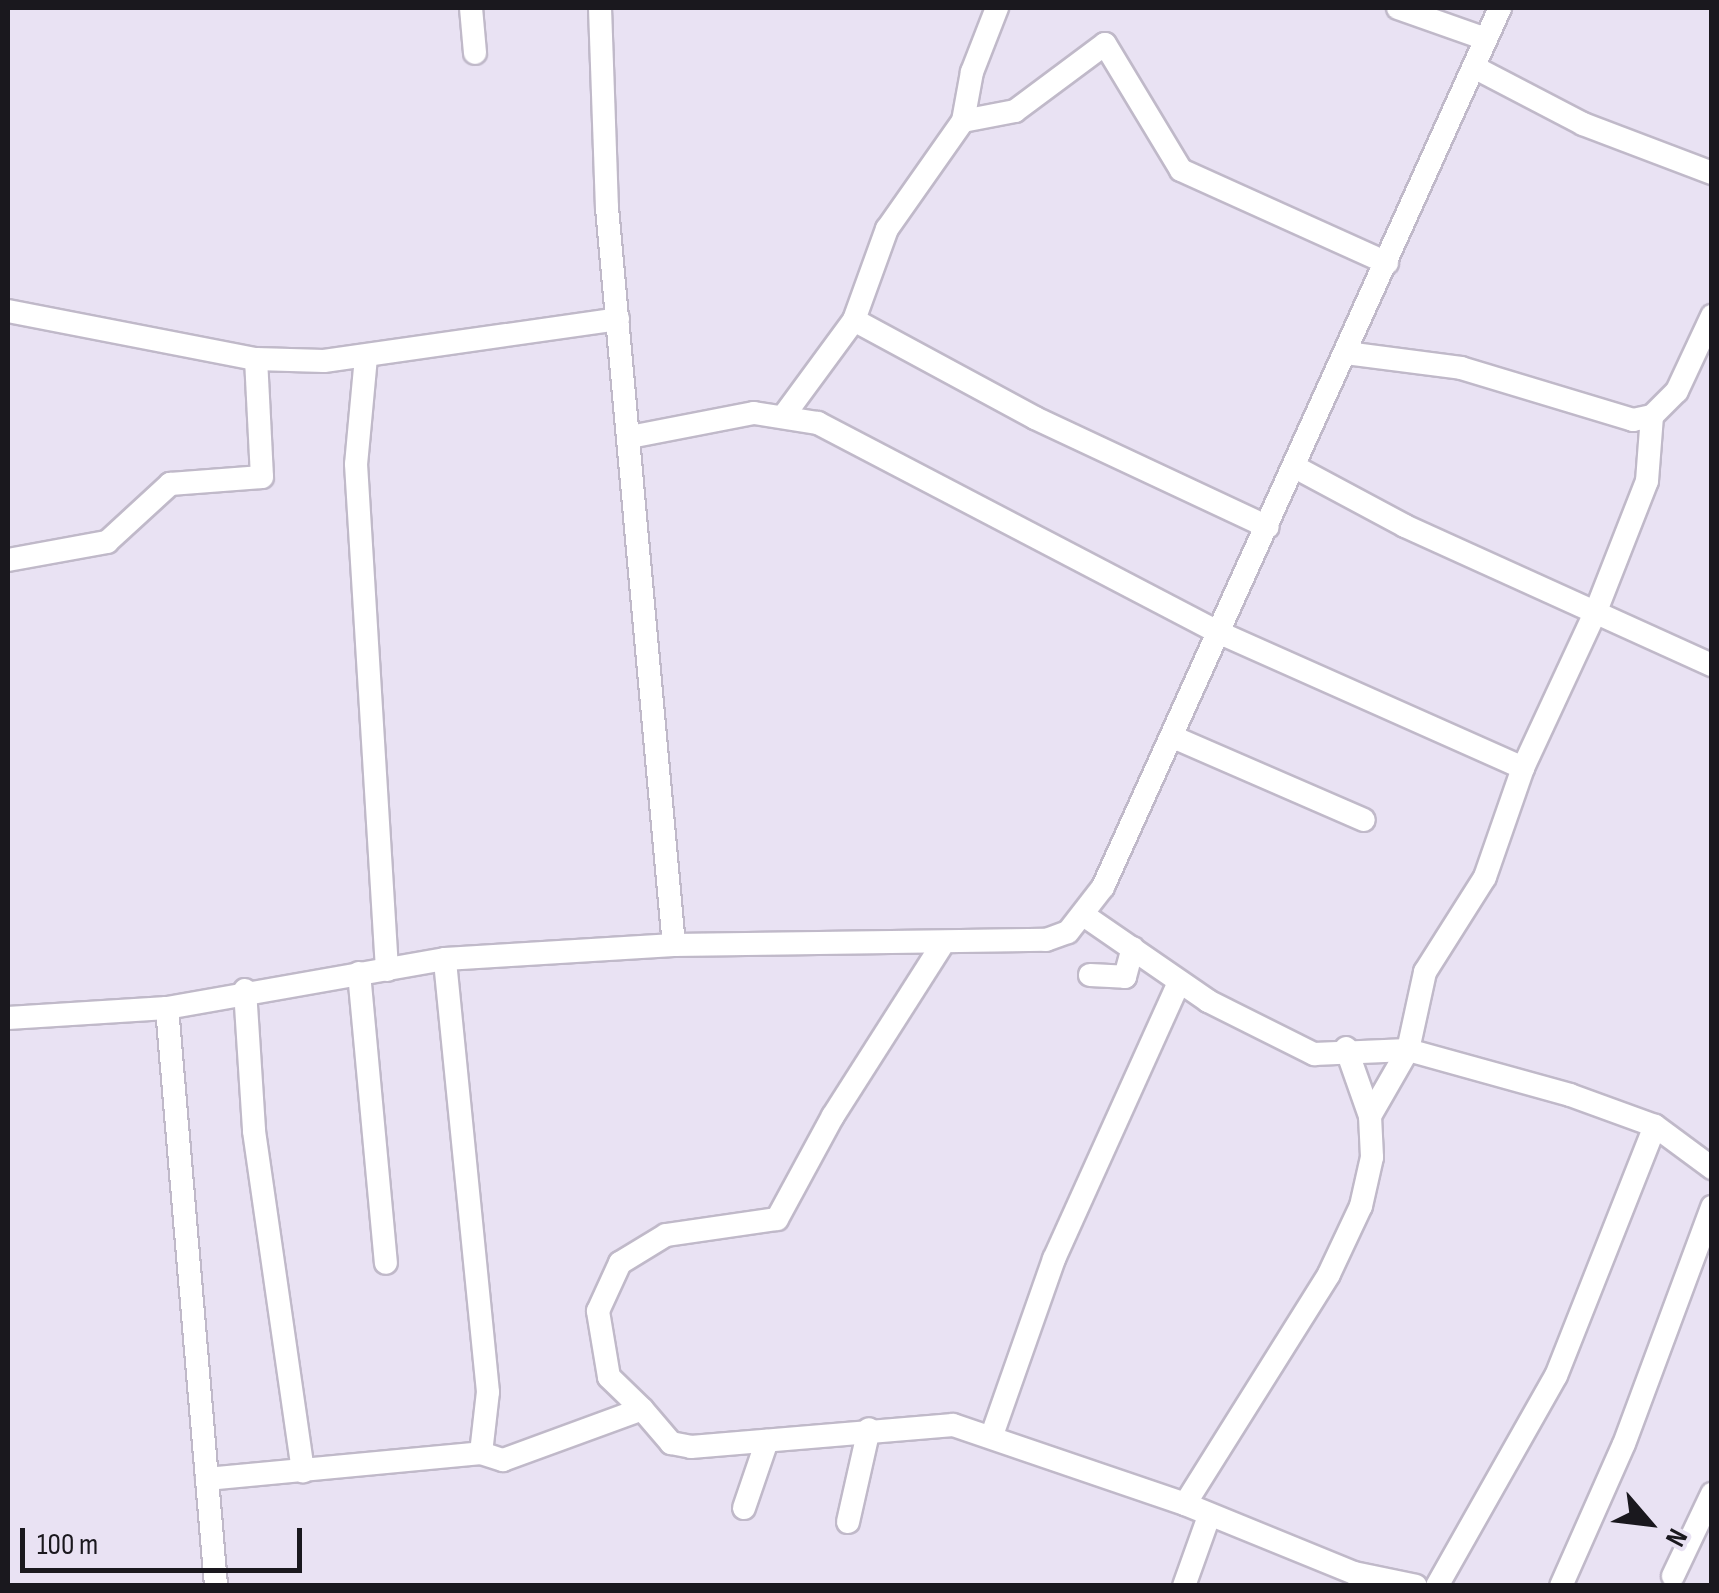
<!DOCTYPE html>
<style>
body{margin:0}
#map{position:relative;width:1719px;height:1593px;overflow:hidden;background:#e9e2f3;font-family:"Sofia Sans Condensed",sans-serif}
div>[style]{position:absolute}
.roads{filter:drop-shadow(2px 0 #c0b9c9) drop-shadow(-2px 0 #c0b9c9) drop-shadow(0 2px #c0b9c9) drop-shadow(0 -2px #c0b9c9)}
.minor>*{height:22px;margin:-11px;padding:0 11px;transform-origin:11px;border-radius:11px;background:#fff}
span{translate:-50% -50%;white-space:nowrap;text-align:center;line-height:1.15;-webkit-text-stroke:8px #e9e2f3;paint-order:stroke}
.frame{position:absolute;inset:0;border:10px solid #1a181e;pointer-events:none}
.north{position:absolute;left:1599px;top:1473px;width:100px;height:100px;-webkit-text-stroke:8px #e9e2f3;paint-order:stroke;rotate:118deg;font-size:28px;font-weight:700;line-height:40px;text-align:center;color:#1a181e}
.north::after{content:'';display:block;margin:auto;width:35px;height:45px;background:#1a181e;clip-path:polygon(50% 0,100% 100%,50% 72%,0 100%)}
.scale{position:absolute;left:20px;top:1528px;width:282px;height:45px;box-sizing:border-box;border:5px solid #1a181e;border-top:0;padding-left:12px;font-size:30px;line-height:35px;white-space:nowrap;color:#1a181e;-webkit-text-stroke:8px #e9e2f3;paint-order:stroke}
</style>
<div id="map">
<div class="roads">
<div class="minor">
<div style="left:471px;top:8px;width:45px;rotate:84.9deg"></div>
<div style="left:600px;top:8px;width:200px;rotate:88deg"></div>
<div style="left:607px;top:208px;width:740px;rotate:84.81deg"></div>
<div style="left:1398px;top:8px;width:93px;rotate:19.4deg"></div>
<div style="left:1474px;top:67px;width:123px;rotate:27.6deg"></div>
<div style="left:1583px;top:124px;width:138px;rotate:20.8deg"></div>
<div style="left:963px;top:121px;width:53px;rotate:-10.9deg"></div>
<div style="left:1015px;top:111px;width:112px;rotate:-36.7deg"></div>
<div style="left:1105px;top:44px;width:147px;rotate:58.9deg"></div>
<div style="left:1181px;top:170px;width:226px;rotate:24.3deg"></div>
<div style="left:8px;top:311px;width:253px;rotate:11deg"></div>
<div style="left:256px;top:359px;width:68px;rotate:1.7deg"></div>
<div style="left:324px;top:361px;width:297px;rotate:-8.1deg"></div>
<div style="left:854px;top:320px;width:206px;rotate:28.4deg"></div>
<div style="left:1035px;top:418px;width:257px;rotate:25.1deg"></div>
<div style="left:1346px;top:353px;width:116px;rotate:7.4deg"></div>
<div style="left:1461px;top:368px;width:180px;rotate:16.8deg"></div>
<div style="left:1633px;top:420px;width:19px;rotate:-12deg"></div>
<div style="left:1652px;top:416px;width:35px;rotate:-45deg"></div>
<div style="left:1677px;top:391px;width:83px;rotate:-65deg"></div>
<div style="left:366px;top:357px;width:107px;rotate:95.3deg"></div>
<div style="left:356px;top:464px;width:507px;rotate:86.49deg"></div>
<div style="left:785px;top:414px;width:117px;rotate:-53.7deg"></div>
<div style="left:854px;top:320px;width:97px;rotate:-70.1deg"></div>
<div style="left:887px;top:229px;width:132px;rotate:-54.9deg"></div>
<div style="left:963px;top:121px;width:50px;rotate:-79.6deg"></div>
<div style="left:972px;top:72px;width:69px;rotate:-68.7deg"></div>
<div style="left:630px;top:437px;width:126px;rotate:-11deg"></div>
<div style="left:754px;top:413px;width:65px;rotate:8.9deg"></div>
<div style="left:818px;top:423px;width:454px;rotate:27.6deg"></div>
<div style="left:1220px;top:633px;width:332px;rotate:24deg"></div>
<div style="left:1295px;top:467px;width:125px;rotate:28.2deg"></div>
<div style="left:1405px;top:526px;width:337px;rotate:24.4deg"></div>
<div style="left:8px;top:560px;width:101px;rotate:-10.3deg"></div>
<div style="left:107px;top:542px;width:86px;rotate:-42.6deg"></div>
<div style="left:170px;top:484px;width:92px;rotate:-4.4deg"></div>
<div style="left:262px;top:477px;width:118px;rotate:-92.9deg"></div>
<div style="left:1173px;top:737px;width:208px;rotate:23.5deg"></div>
<div style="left:1085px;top:916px;width:150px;rotate:34.6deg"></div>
<div style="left:1208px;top:1001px;width:119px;rotate:26.6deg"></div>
<div style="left:1314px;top:1054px;width:94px;rotate:-2.4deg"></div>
<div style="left:1408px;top:1050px;width:168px;rotate:15.5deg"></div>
<div style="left:1570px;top:1095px;width:90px;rotate:20deg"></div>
<div style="left:1655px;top:1126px;width:71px;rotate:36.4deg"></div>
<div style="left:359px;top:973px;width:291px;rotate:84.7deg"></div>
<div style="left:1090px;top:975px;width:35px;rotate:3deg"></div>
<div style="left:1125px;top:977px;width:30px;rotate:-75deg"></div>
<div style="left:245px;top:990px;width:141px;rotate:86.3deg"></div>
<div style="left:254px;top:1131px;width:344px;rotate:81.8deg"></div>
<div style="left:167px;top:1008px;width:580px;rotate:85.15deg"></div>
<div style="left:8px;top:1018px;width:159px;rotate:-3.6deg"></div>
<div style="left:167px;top:1008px;width:282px;rotate:-10deg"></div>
<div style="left:445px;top:959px;width:229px;rotate:-3.5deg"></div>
<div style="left:674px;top:945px;width:372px;rotate:-0.8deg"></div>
<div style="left:1046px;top:940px;width:23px;rotate:-20deg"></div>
<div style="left:1068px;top:932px;width:57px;rotate:-52.1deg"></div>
<div style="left:1103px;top:887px;width:964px;rotate:-65.69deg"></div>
<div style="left:1370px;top:1116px;width:76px;rotate:-60.1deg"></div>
<div style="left:1408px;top:1050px;width:80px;rotate:-77.7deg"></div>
<div style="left:1425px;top:972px;width:112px;rotate:-57.7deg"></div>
<div style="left:1485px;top:877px;width:115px;rotate:-70.8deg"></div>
<div style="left:1523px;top:768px;width:173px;rotate:-65.1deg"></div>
<div style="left:1596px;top:611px;width:140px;rotate:-68.6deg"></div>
<div style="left:1647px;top:481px;width:65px;rotate:-85.6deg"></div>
<div style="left:642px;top:1409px;width:45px;rotate:49.5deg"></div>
<div style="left:671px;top:1443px;width:20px;rotate:11deg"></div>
<div style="left:691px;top:1447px;width:263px;rotate:-4.8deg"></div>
<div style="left:953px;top:1425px;width:245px;rotate:18.8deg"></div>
<div style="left:1185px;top:1504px;width:183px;rotate:22.2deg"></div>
<div style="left:1354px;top:1573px;width:63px;rotate:11.8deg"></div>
<div style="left:992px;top:1435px;width:187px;rotate:-70.6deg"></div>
<div style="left:1054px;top:1259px;width:304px;rotate:-65.7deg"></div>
<div style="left:481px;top:1453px;width:23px;rotate:18deg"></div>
<div style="left:503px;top:1460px;width:148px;rotate:-20.1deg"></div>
<div style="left:642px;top:1409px;width:46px;rotate:-135.9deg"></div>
<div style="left:609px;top:1377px;width:67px;rotate:-99.5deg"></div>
<div style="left:598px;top:1311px;width:53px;rotate:-65.4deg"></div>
<div style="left:620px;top:1263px;width:54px;rotate:-31.3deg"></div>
<div style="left:666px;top:1235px;width:112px;rotate:-8.2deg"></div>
<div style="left:777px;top:1219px;width:117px;rotate:-61.5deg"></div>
<div style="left:833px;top:1116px;width:206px;rotate:-57.5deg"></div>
<div style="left:207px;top:1479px;width:275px;rotate:-5.4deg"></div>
<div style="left:481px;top:1453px;width:61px;rotate:-83.5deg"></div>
<div style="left:488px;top:1392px;width:435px;rotate:-95.7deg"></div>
<div style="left:1185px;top:1504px;width:271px;rotate:-57.9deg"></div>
<div style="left:1329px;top:1274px;width:75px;rotate:-64.8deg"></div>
<div style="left:1361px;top:1206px;width:50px;rotate:-77.3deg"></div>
<div style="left:1372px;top:1157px;width:41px;rotate:-92.8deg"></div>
<div style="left:1370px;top:1116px;width:72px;rotate:-109.4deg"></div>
<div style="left:744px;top:1508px;width:71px;rotate:-71.1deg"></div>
<div style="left:848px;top:1522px;width:95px;rotate:-77.3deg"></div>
<div style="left:1673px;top:1576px;width:91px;rotate:-64.6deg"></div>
<div style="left:1184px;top:1586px;width:74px;rotate:-70.3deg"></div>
<div style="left:1437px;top:1586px;width:241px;rotate:-60.5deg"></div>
<div style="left:1556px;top:1376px;width:269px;rotate:-68.4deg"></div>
<div style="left:1561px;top:1586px;width:155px;rotate:-66.1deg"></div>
<div style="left:1624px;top:1444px;width:253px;rotate:-69.6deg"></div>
</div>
</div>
<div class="frame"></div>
<div class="north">N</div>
<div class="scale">100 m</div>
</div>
